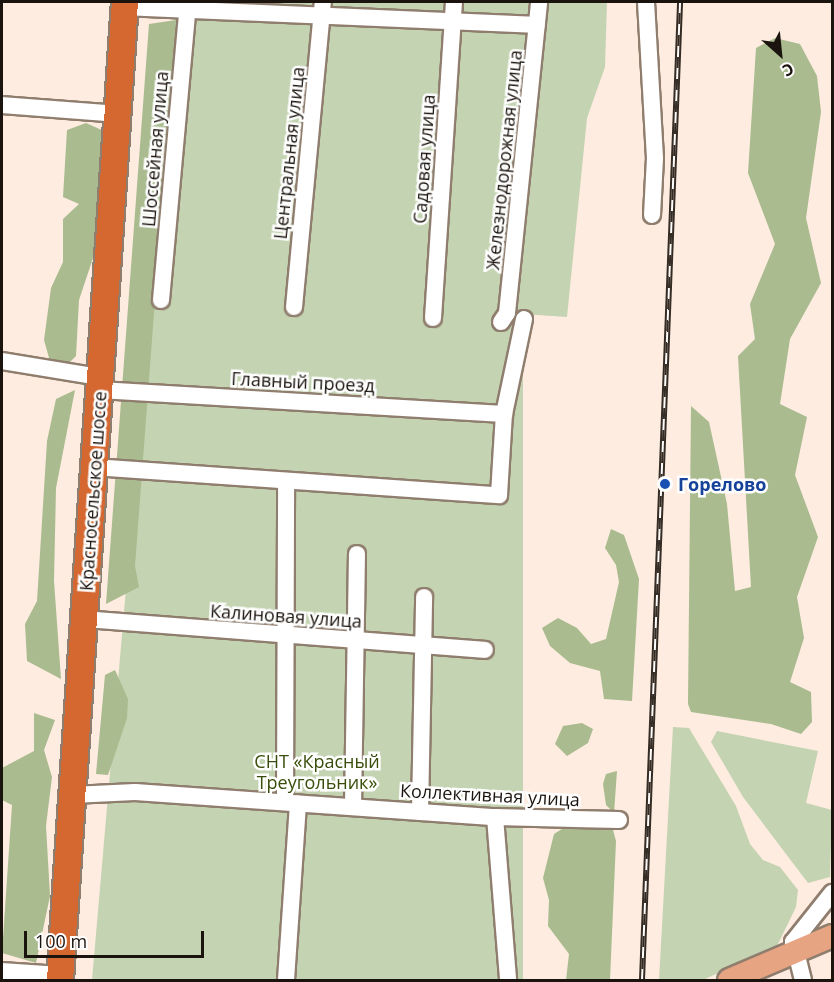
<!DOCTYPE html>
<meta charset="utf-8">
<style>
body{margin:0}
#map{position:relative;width:834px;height:982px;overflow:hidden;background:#fdecdf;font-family:"Open Sans",sans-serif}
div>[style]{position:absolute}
.green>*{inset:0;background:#c4d3b1}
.forest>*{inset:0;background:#a9bb8f}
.roads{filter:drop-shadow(2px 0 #8f7d6e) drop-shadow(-2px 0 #8f7d6e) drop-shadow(0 2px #8f7d6e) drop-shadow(0 -2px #8f7d6e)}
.minor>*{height:16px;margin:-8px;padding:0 8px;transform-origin:8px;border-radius:8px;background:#fff}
.major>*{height:22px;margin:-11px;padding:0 11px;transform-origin:11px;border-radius:11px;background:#e6a483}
.highway>*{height:26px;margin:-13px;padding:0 13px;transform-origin:13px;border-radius:13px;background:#d56831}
.rail>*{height:6px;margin-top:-3px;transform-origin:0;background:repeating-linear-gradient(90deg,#fff 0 11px,#342c25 0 22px);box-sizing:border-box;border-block:2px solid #342c25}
.dots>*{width:16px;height:16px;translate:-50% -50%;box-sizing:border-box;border:3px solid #fff;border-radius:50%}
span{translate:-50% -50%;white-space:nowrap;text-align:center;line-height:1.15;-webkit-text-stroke:5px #fff;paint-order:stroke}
.street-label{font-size:18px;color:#1b140e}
.transit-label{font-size:18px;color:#164399;font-weight:700}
.left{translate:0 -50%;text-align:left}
.park-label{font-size:18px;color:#384d09}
.frame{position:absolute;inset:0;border:3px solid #1b140e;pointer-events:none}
.north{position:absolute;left:750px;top:24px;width:60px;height:60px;-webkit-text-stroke:4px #fff;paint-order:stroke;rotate:153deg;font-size:16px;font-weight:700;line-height:24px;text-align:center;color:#1b140e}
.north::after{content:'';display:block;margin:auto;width:21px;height:27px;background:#1b140e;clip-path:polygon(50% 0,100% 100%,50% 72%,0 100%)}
.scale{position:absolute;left:24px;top:931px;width:180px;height:27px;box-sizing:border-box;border:3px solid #1b140e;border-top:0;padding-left:8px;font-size:18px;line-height:21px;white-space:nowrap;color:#1b140e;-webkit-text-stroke:4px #fff;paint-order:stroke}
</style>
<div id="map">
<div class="green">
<div style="clip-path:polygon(177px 2px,607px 2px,605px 67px,587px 118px,567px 317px,523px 314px,523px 980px,92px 980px)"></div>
<div style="clip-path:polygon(673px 727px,689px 728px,736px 806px,750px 844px,763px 860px,780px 867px,798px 890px,796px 907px,777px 946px,703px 980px,659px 980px)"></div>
<div style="clip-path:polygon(717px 731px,818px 751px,806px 803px,832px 810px,830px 877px,808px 883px,743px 797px,711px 742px)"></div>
</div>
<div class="forest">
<div style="clip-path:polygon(176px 20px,135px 566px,139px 587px,106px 604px,149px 24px)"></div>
<div style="clip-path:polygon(775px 38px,800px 44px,817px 76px,821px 112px,806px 218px,821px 283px,790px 339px,780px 404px,807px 417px,795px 475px,818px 537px,797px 597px,804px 638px,790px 682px,811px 692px,812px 722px,801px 734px,771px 724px,691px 712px,688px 704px,691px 406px,709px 422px,727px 504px,735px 591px,751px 587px,738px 356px,755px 339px,750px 304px,775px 244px,748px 173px,756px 48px)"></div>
<div style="clip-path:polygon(86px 123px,104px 131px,94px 255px,79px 300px,76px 356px,68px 364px,51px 365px,44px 340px,51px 288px,63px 262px,63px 219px,79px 204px,63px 197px,67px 130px)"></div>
<div style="clip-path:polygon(75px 390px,56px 488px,54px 581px,61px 679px,27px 661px,25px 624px,37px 601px,47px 441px,56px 399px)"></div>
<div style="clip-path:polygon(611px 529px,624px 535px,639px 579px,632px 701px,604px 699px,600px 671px,570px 663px,550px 646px,542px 628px,558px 618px,577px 628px,591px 644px,606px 639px,619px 582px,616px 565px,605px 548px)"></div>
<div style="clip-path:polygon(115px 670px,128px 699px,127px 718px,108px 775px,96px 774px,105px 675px)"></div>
<div style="clip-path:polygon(34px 713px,55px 720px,44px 750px,52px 777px,46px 826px,50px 896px,36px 963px,2px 953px,12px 805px,2px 800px,2px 768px,34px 751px)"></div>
<div style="clip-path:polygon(582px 723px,593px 729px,588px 743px,567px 756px,555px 744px,563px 726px)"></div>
<div style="clip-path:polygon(617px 771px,614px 813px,606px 805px,603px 784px,606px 774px)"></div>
<div style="clip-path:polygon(565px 827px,613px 830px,616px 841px,610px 980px,566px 980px,569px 954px,548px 926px,549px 900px,543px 878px,554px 834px)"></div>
</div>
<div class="roads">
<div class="minor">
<div style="left:646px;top:2px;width:156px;rotate:86.7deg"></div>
<div style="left:655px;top:158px;width:57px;rotate:93deg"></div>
<div style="left:125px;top:7px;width:412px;rotate:2.5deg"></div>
<div style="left:2px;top:105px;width:116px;rotate:4.4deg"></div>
<div style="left:161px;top:300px;width:299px;rotate:-84.8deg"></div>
<div style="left:294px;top:307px;width:306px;rotate:-84.6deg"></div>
<div style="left:433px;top:318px;width:317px;rotate:-86.2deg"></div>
<div style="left:501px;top:322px;width:11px;rotate:-56deg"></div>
<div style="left:507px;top:313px;width:313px;rotate:-84.1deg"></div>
<div style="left:2px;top:361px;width:99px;rotate:9.3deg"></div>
<div style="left:99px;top:390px;width:406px;rotate:3.4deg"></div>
<div style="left:94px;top:467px;width:406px;rotate:4deg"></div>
<div style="left:499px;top:495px;width:81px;rotate:-86.5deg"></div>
<div style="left:504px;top:414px;width:97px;rotate:-78.1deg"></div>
<div style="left:84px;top:619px;width:402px;rotate:4.4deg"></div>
<div style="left:72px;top:795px;width:63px;rotate:-2.7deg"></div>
<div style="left:135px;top:792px;width:361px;rotate:4deg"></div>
<div style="left:495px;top:817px;width:124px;rotate:1.4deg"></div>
<div style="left:285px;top:802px;width:321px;rotate:-89.8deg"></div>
<div style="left:353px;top:807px;width:253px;rotate:-89.1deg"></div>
<div style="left:420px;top:812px;width:215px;rotate:-88.9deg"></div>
<div style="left:495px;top:817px;width:164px;rotate:85.4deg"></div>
<div style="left:796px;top:952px;width:29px;rotate:76deg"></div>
<div style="left:793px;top:953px;width:11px;rotate:-90deg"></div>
<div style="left:793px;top:942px;width:63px;rotate:-51.5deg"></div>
<div style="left:2px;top:971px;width:58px;rotate:3.9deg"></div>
<div style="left:286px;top:980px;width:177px;rotate:-86.1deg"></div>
</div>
<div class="major">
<div style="left:729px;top:980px;width:112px;rotate:-23.1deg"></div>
</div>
<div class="highway">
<div style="left:60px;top:980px;width:980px;rotate:-86.2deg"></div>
</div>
</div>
<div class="rail">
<div style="left:642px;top:980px;width:979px;rotate:-87.77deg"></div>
</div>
<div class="dots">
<div style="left:665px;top:484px;background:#1a4fb4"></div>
</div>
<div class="street-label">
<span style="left:155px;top:149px;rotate:-85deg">Шоссейная улица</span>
<span style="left:289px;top:153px;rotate:-84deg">Центральная улица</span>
<span style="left:424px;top:159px;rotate:-86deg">Садовая улица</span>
<span style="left:504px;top:160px;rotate:-84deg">Железнодорожная улица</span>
<span style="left:303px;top:382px;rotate:3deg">Главный проезд</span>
<span style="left:93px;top:491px;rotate:-86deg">Красносельское шоссе</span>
<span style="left:286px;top:616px;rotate:4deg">Калиновая улица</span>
<span style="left:490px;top:795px;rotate:3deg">Коллективная улица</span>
</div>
<div class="transit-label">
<span class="left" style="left:678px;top:484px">Горелово</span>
</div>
<div class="park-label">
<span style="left:317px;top:772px">СНТ «Красный<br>Треугольник»</span>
</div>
<div class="frame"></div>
<div class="north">С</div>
<div class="scale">100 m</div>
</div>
